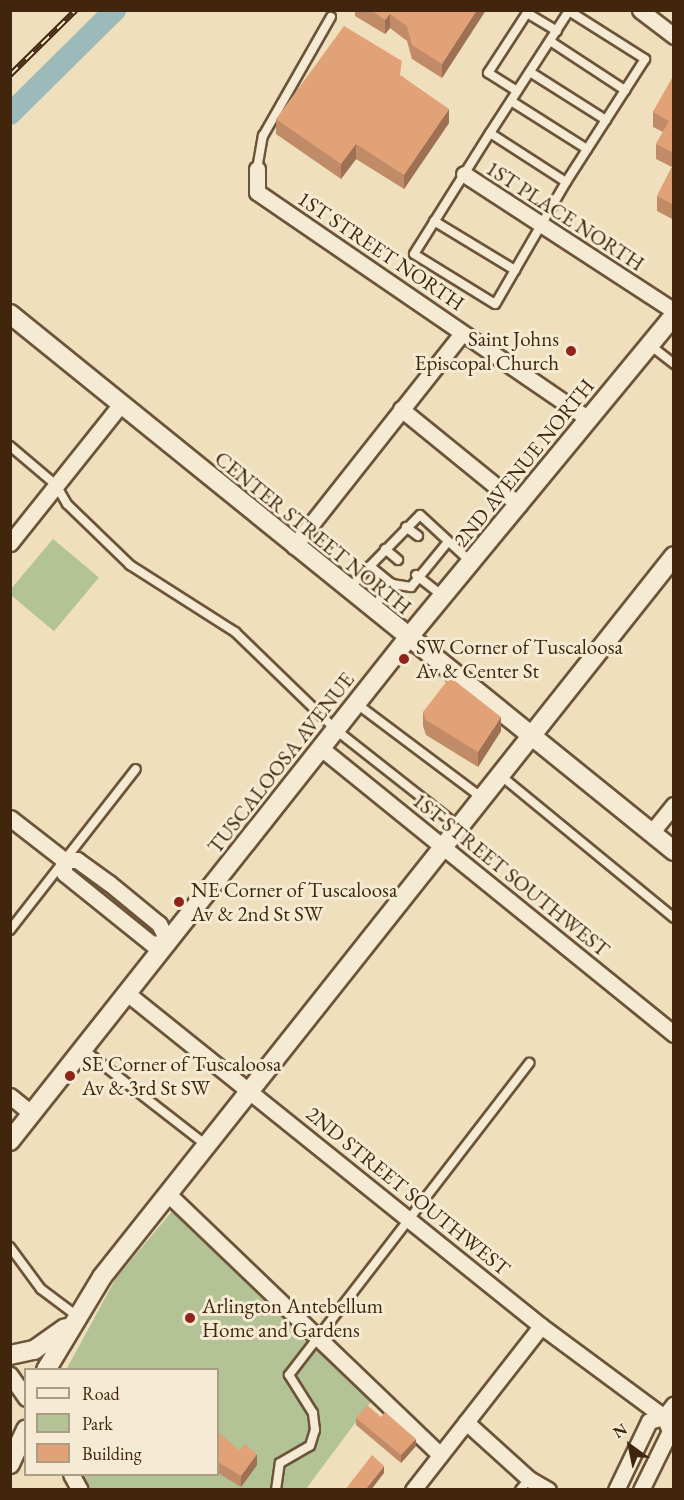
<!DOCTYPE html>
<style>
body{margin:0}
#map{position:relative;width:684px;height:1500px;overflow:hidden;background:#efdfbc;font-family:"EB Garamond",serif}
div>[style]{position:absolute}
.green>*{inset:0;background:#b3c396;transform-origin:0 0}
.river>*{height:22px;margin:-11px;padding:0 11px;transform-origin:11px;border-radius:11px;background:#9dbaba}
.roads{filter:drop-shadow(2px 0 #6c5439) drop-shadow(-2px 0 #6c5439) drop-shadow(0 2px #6c5439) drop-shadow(0 -2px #6c5439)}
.service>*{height:8px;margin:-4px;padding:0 4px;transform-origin:4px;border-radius:4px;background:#f5ead3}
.minor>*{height:15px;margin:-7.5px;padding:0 7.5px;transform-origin:7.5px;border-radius:7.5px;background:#f5ead3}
.tertiary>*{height:18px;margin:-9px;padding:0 9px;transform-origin:9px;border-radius:9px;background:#f5ead3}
.rail>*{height:6px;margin-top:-3px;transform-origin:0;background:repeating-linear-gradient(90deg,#f5ead3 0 11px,#41260d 0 22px);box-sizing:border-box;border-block:2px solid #41260d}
.wall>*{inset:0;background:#c28b67}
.shaded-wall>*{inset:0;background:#9e7154}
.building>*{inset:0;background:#e2a278}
.dots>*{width:16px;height:16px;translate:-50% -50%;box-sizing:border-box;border:3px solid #f5ead3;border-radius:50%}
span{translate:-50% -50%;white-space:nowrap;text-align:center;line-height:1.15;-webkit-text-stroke:6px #f5ead3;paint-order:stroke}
.street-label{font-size:21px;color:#41260d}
.poi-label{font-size:21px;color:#41260d}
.right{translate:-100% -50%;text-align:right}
.left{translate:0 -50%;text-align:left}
.frame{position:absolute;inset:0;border:12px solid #41260d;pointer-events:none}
.legend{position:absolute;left:24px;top:1368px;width:195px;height:108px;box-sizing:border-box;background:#f5ead3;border:2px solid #ad9c84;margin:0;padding:8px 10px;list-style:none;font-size:18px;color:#41260d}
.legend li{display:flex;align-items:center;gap:12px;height:30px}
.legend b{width:30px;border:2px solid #ad9c84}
.north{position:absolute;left:600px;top:1416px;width:60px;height:60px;-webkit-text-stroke:4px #f5ead3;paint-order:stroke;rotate:327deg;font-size:16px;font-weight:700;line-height:24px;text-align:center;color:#41260d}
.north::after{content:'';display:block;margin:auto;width:21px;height:27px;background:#41260d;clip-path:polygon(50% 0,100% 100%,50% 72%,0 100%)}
</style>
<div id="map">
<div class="green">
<div style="left:53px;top:539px;width:60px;height:70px;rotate:40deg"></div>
<div style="clip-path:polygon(173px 1210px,373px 1399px,306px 1489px,90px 1489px,80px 1475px,218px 1474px,218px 1370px,66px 1370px,116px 1278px)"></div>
</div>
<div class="river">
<div style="left:10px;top:114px;width:148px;rotate:-44.7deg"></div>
</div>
<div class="roads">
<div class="service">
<div style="left:550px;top:41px;width:90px;rotate:33.2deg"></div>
<div style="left:530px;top:72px;width:90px;rotate:32.3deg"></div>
<div style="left:517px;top:91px;width:34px;rotate:-148deg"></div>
<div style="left:488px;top:73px;width:72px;rotate:-57deg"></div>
<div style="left:527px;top:13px;width:35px;rotate:31deg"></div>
<div style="left:511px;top:101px;width:90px;rotate:32.3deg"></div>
<div style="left:257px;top:169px;width:34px;rotate:-80deg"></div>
<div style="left:263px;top:136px;width:137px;rotate:-60.3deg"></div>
<div style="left:434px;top:221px;width:95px;rotate:31.2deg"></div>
<div style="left:515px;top:270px;width:39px;rotate:120deg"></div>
<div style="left:495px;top:304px;width:95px;rotate:-148.3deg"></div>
<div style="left:414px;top:254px;width:143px;rotate:-57.9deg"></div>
<div style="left:490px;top:133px;width:145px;rotate:-57.1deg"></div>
<div style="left:569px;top:11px;width:90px;rotate:32.3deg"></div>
<div style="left:645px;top:59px;width:146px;rotate:122.7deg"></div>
<div style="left:566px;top:182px;width:90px;rotate:-147.2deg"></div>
<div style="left:515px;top:270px;width:102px;rotate:-59.9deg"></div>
<div style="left:650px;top:345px;width:31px;rotate:38deg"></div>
<div style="left:10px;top:446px;width:60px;rotate:40.3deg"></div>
<div style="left:56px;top:485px;width:22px;rotate:60deg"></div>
<div style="left:67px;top:504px;width:88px;rotate:44.1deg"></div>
<div style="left:130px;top:565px;width:125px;rotate:32.5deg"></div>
<div style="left:235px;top:632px;width:141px;rotate:44.1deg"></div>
<div style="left:336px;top:730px;width:155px;rotate:38.2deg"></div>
<div style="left:406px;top:527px;width:15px;rotate:37deg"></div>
<div style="left:447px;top:543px;width:57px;rotate:129.3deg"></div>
<div style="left:411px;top:587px;width:19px;rotate:-171deg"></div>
<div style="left:392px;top:584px;width:28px;rotate:-141deg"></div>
<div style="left:370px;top:566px;width:71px;rotate:-45.6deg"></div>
<div style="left:420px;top:515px;width:69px;rotate:42.7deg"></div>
<div style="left:385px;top:549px;width:17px;rotate:40deg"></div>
<div style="left:416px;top:575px;width:33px;rotate:38deg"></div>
<div style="left:349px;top:589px;width:31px;rotate:-48deg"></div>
<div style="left:373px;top:608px;width:31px;rotate:-52deg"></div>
<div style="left:357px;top:704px;width:155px;rotate:36.9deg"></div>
<div style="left:500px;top:775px;width:225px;rotate:39.4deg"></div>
<div style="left:10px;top:930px;width:204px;rotate:-52deg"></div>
<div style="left:84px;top:1050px;width:155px;rotate:37.9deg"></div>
<div style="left:10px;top:1247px;width:52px;rotate:53.6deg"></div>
<div style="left:41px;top:1289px;width:45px;rotate:36.9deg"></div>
<div style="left:276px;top:1490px;width:27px;rotate:-82deg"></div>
<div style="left:280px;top:1463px;width:34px;rotate:-30deg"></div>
<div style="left:310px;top:1446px;width:17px;rotate:-73deg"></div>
<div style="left:315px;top:1430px;width:17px;rotate:-97deg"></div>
<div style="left:313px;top:1413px;width:45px;rotate:-122.3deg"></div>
<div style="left:289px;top:1375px;width:394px;rotate:-52.4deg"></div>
<div style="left:520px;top:1490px;width:14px;rotate:-51deg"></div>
</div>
<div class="minor">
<div style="left:640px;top:10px;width:43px;rotate:37.4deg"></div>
<div style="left:257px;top:169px;width:23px;rotate:90deg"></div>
<div style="left:257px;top:192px;width:402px;rotate:34.4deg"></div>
<div style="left:464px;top:174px;width:251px;rotate:33.1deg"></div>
<div style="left:401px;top:409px;width:152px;rotate:39.1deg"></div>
<div style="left:10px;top:543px;width:176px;rotate:-51.4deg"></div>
<div style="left:294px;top:546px;width:271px;rotate:-51.7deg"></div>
<div style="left:322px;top:749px;width:453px;rotate:39deg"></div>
<div style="left:10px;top:818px;width:68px;rotate:37.9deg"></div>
<div style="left:64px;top:860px;width:13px"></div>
<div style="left:77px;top:860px;width:39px;rotate:36deg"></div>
<div style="left:109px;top:883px;width:65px;rotate:39.4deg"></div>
<div style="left:159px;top:924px;width:20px;rotate:63deg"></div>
<div style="left:168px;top:942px;width:16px;rotate:173deg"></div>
<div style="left:152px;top:944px;width:113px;rotate:-141.1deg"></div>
<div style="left:64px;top:873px;width:13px;rotate:-90deg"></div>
<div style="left:651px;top:833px;width:36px;rotate:-51deg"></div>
<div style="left:128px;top:994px;width:530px;rotate:38.79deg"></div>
<div style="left:541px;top:1326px;width:153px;rotate:36.5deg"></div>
<div style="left:10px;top:1096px;width:28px;rotate:39deg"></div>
<div style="left:168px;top:1194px;width:377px;rotate:43.8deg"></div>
<div style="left:10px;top:1375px;width:28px;rotate:55deg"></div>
<div style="left:466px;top:1422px;width:85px;rotate:42.1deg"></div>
<div style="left:529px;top:1479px;width:22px;rotate:30deg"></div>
<div style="left:71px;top:1474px;width:18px;rotate:61deg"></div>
<div style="left:413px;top:1490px;width:208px;rotate:-52deg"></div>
<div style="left:616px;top:1490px;width:76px;rotate:-64.4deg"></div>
<div style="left:649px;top:1421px;width:16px;rotate:-15deg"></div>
<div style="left:664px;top:1417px;width:16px;rotate:-52deg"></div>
<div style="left:641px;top:1490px;width:66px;rotate:-63.8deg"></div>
<div style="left:670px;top:1431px;width:15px;rotate:-113deg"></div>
</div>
<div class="tertiary">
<div style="left:10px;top:314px;width:854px;rotate:38.96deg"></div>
<div style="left:10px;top:1141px;width:641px;rotate:-51.65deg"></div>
<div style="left:408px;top:638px;width:418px;rotate:-50.5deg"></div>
<div style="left:10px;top:1355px;width:25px;rotate:-12deg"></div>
<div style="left:34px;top:1350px;width:38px;rotate:-35deg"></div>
<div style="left:46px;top:1370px;width:109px;rotate:-58.9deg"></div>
<div style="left:102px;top:1277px;width:920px;rotate:-51.57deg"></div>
<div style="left:10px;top:1464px;width:38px;rotate:-65deg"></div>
</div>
</div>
<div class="rail">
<div style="left:10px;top:75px;width:93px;rotate:-44.6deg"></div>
</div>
<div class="wall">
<div style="clip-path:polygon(355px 10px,486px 10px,442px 78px,412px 59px,407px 41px,390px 28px,385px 34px,355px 16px)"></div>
<div style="clip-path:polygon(674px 75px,674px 220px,657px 211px,657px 196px,672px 167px,656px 159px,656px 144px,663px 132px,653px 127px,653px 112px)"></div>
<div style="clip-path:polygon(402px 76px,449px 123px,404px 189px,356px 159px,341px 179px,276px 134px,276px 119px)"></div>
<div style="clip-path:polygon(423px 712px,501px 731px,478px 767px,426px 735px,423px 726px)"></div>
<div style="clip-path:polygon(356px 1418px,416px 1446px,401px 1463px,356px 1425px)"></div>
<div style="clip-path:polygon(218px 1432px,239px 1451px,257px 1465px,241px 1487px,218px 1473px)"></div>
</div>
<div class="shaded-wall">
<div style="clip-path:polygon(477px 10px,486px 10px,442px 78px,442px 64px)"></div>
<div style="clip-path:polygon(390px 14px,390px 28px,385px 34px,385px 20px)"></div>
<div style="clip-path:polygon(449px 109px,449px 123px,404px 189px,404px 175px)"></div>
<div style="clip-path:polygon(356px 144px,356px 159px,341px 179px,341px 164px)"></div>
<div style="clip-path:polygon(501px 717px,501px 731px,478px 767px,478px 752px)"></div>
<div style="clip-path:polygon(416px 1439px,416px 1446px,401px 1463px,401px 1455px)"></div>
<div style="clip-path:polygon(257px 1454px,257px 1465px,241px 1487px,241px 1476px)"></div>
<div style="clip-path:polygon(384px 1466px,384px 1473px,371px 1490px,365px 1490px)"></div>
</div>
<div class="building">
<div style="clip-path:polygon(371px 10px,477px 10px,442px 64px,412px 45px,407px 26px,390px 14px,385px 20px)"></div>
<div style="clip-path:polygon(344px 26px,402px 61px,400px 75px,449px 109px,404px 175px,356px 144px,341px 164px,276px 119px)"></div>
<div style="clip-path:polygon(674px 75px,674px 153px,656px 144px,669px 121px,653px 112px)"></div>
<div style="clip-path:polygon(674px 165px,674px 205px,657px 196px)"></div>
<div style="clip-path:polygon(450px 677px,501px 717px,478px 752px,426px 720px,423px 712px)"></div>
<div style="clip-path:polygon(367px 1405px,381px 1417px,385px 1412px,416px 1439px,401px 1455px,356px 1418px)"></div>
<div style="clip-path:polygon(218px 1432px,239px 1451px,244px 1444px,257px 1454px,241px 1476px,218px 1462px)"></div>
<div style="clip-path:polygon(372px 1455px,384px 1466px,365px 1490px,345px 1490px)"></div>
</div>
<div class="dots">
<div style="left:571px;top:351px;background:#8f2418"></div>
<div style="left:404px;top:659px;background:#8f2418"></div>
<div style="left:179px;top:902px;background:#8f2418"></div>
<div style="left:70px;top:1076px;background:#8f2418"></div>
<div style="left:190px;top:1318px;background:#8f2418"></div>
</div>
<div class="street-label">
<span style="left:565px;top:216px;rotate:33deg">1ST PLACE NORTH</span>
<span style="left:381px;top:251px;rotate:34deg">1ST STREET NORTH</span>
<span style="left:524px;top:463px;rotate:-51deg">2ND AVENUE NORTH</span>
<span style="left:313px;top:533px;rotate:39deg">CENTER STREET NORTH</span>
<span style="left:281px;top:763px;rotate:-52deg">TUSCALOOSA AVENUE</span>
<span style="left:511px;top:875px;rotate:39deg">1ST STREET SOUTHWEST</span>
<span style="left:408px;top:1191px;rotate:39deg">2ND STREET SOUTHWEST</span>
</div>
<div class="poi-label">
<span class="right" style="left:559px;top:351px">Saint Johns<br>Episcopal Church</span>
<span class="left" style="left:416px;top:659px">SW Corner of Tuscaloosa<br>Av &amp; Center St</span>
<span class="left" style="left:191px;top:902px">NE Corner of Tuscaloosa<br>Av &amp; 2nd St SW</span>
<span class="left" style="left:82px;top:1076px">SE Corner of Tuscaloosa<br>Av &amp; 3rd St SW</span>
<span class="left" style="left:202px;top:1318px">Arlington Antebellum<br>Home and Gardens</span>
</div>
<div class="frame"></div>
<ul class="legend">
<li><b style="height:8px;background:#f5ead3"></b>Road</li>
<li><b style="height:16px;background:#b3c396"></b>Park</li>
<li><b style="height:16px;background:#e2a278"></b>Building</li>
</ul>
<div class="north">N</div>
</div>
